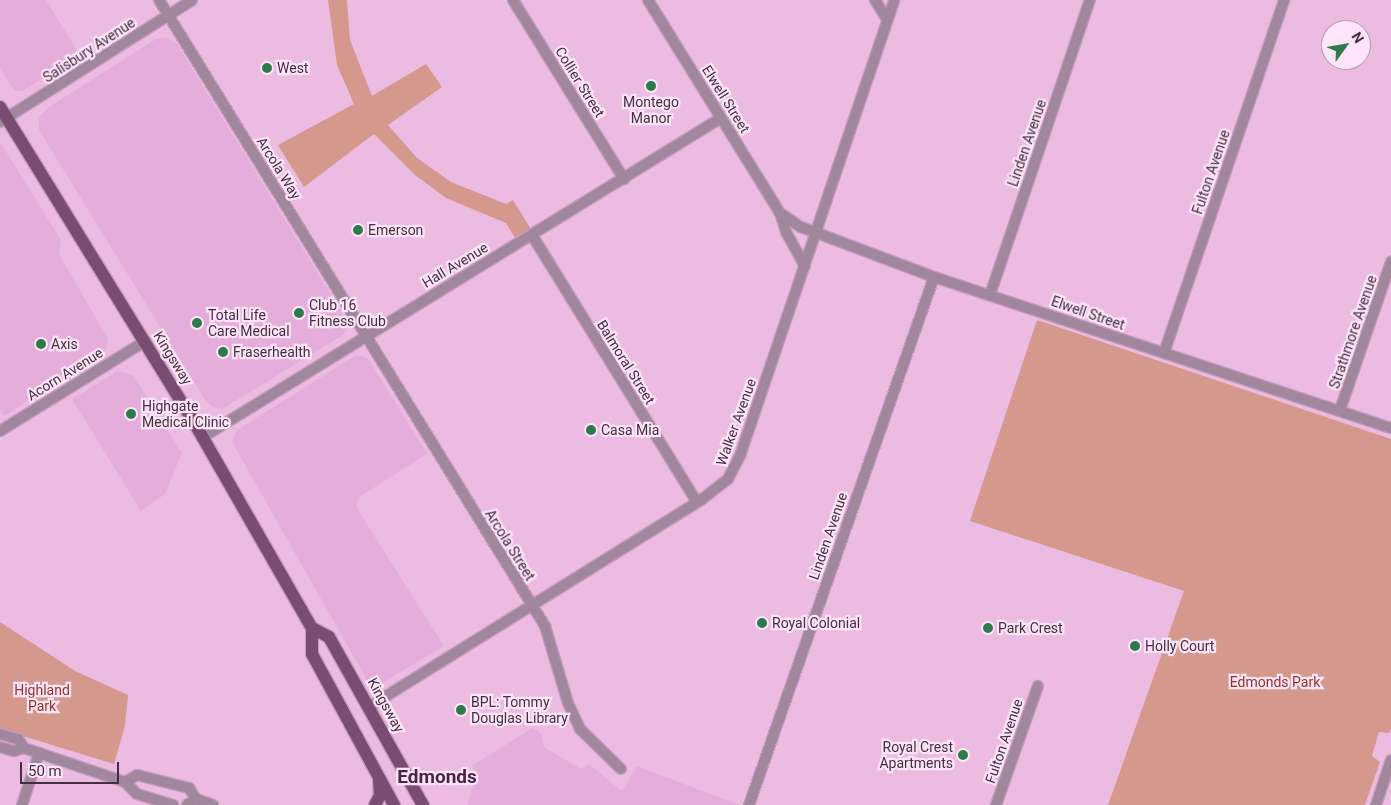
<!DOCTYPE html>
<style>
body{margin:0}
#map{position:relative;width:1391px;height:805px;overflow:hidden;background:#ebbbe1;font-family:Roboto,sans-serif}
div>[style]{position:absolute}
.built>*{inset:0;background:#e5aeda}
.green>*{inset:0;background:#d4998c}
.roads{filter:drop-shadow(1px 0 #c69cbd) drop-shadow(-1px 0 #c69cbd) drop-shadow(0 1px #c69cbd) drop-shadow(0 -1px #c69cbd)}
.minor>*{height:10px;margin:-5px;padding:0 5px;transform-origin:5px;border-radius:5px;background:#a1879b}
.tertiary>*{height:10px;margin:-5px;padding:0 5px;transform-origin:5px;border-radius:5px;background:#a1879b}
.primary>*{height:12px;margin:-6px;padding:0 6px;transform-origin:6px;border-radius:6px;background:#794d71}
.dots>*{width:14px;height:14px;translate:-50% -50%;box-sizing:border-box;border:2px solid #fde4f8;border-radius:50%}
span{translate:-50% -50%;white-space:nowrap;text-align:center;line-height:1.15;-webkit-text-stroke:4.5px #fde4f8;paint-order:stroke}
.street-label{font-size:14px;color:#43303f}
.poi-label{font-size:14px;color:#43303f}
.left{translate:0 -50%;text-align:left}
.right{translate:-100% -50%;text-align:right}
.park-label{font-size:14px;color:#8d3624}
.district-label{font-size:19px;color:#4a2444;font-weight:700}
.north{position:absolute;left:1321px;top:20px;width:50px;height:50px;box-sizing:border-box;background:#fde4f8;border:1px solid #b39cae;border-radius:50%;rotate:58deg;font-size:14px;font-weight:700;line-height:20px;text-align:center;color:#43303f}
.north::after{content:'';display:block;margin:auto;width:18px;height:22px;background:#2d7b4b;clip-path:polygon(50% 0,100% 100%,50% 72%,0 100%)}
.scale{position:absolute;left:20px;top:762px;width:99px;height:22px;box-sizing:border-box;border:2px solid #43303f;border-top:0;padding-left:6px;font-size:15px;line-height:18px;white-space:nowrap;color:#43303f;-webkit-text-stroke:4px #fde4f8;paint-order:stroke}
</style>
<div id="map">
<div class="built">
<div style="clip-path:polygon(0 0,46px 0,80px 55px,23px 91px,15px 91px,0 69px)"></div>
<div style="clip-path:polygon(166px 37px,177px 44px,349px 324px,343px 335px,222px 409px,213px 407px,205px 400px,39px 130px,39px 117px,49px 107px,156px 39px)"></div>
<div style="clip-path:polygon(0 142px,61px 240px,59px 254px,108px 339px,107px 348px,99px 356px,4px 416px,0 409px)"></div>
<div style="clip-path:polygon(355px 356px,362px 356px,369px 360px,427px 454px,359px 497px,356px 507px,444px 646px,377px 686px,367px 680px,232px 442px,237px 430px)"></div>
<div style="clip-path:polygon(118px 371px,133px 375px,182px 453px,165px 494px,141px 511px,72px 399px)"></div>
<div style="clip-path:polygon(532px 728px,542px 734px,544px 747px,581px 769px,589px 764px,622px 791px,637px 766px,739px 805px,467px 805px,477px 775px,472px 766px)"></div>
</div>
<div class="green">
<div style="clip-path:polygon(328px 0,347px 0,350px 40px,372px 96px,426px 64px,442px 87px,388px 125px,417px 158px,451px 182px,506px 204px,513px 200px,532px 231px,517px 241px,506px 223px,446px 198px,415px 175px,374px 134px,304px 187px,278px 145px,354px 104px,337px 65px)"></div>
<div style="clip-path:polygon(1037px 320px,1391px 439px,1391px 728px,1389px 733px,1379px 732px,1372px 756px,1380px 762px,1365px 805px,1108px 805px,1184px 591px,970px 521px)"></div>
<div style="clip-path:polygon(0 622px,75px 671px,128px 695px,125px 726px,114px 764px,0 729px)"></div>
</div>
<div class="roads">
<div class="minor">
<div style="left:159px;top:0;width:735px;rotate:58.34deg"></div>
<div style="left:545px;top:626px;width:80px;rotate:73.4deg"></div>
<div style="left:568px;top:703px;width:29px;rotate:65deg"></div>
<div style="left:580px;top:729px;width:57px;rotate:44.3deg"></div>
<div style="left:513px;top:0;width:211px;rotate:58.2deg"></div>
<div style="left:648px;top:0;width:251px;rotate:58.2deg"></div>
<div style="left:780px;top:213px;width:25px;rotate:34deg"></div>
<div style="left:801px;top:227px;width:142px;rotate:20.6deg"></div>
<div style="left:934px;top:277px;width:481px;rotate:18.3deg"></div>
<div style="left:875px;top:0;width:22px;rotate:58deg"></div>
<div style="left:0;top:122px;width:227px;rotate:-32.4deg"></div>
<div style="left:780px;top:213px;width:20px;rotate:72deg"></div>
<div style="left:786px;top:232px;width:39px;rotate:61deg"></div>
<div style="left:532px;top:235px;width:314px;rotate:58.3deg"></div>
<div style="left:990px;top:295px;width:311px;rotate:-71.3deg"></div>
<div style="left:1164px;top:353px;width:373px;rotate:-71.2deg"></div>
<div style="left:1340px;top:410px;width:157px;rotate:-71deg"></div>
<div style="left:0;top:431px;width:171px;rotate:-31.8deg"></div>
<div style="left:203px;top:437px;width:608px;rotate:-31.63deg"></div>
<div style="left:22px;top:805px;width:55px;rotate:-71.9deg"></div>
<div style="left:749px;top:805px;width:559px;rotate:-70.69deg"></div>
<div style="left:996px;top:805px;width:126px;rotate:-70.6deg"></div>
<div style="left:1376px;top:805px;width:47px;rotate:-71.6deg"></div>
</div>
<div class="tertiary">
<div style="left:370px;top:706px;width:390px;rotate:-31.9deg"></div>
<div style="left:701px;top:500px;width:34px;rotate:-38deg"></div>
<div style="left:728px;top:479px;width:29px;rotate:-63deg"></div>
<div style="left:741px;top:453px;width:478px;rotate:-71.3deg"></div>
<div style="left:0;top:734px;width:19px;rotate:16deg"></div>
<div style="left:18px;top:739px;width:11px;rotate:56deg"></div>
<div style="left:24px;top:748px;width:107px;rotate:18.6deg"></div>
<div style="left:125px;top:782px;width:17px;rotate:45deg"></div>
<div style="left:137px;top:794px;width:38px;rotate:17deg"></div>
<div style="left:0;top:747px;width:15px;rotate:16deg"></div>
<div style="left:14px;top:751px;width:10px;rotate:-17deg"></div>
<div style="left:125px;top:782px;width:14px;rotate:-30deg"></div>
<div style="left:137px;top:775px;width:54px;rotate:14deg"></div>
<div style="left:189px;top:788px;width:13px;rotate:58deg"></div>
<div style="left:196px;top:799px;width:18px;rotate:19deg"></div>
<div style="left:187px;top:805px;width:11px;rotate:-34deg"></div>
</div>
<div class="primary">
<div style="left:0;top:107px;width:364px;rotate:58.4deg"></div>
<div style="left:191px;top:417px;width:243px;rotate:60.2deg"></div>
<div style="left:312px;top:628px;width:19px;rotate:28deg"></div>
<div style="left:329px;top:637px;width:193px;rotate:60.8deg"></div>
<div style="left:312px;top:628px;width:26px;rotate:90deg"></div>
<div style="left:312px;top:654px;width:172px;rotate:61.5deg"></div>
<div style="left:375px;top:805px;width:11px;rotate:-63deg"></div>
<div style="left:380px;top:795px;width:14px;rotate:-94deg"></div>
</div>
</div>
<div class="dots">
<div style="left:267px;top:68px;background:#2d7b4b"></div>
<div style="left:651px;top:86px;background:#2d7b4b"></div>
<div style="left:358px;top:230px;background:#2d7b4b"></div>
<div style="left:299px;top:313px;background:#2d7b4b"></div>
<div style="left:197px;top:323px;background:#2d7b4b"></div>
<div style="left:41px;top:344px;background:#2d7b4b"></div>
<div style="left:223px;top:352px;background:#2d7b4b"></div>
<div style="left:131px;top:414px;background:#2d7b4b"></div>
<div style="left:591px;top:430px;background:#2d7b4b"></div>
<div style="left:762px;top:623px;background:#2d7b4b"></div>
<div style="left:988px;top:628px;background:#2d7b4b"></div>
<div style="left:1135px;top:646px;background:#2d7b4b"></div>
<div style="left:461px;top:710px;background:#2d7b4b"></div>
<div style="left:963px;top:755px;background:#2d7b4b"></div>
</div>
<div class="street-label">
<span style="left:89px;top:50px;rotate:-33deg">Salisbury Avenue</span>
<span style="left:580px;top:82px;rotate:58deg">Collier Street</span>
<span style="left:726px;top:99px;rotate:58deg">Elwell Street</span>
<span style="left:1027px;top:143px;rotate:-71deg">Linden Avenue</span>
<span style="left:279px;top:168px;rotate:58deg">Arcola Way</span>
<span style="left:1211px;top:172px;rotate:-71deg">Fulton Avenue</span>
<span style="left:455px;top:265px;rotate:-31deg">Hall Avenue</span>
<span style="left:1088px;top:313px;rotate:19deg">Elwell Street</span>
<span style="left:1353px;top:332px;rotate:-71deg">Strathmore Avenue</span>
<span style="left:173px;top:358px;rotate:58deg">Kingsway</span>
<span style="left:626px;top:362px;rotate:58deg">Balmoral Street</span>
<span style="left:65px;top:374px;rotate:-32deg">Acorn Avenue</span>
<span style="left:736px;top:422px;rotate:-70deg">Walker Avenue</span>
<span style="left:828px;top:536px;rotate:-71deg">Linden Avenue</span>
<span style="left:510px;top:545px;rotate:58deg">Arcola Street</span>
<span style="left:386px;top:705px;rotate:61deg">Kingsway</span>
<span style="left:1004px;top:741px;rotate:-71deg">Fulton Avenue</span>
</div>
<div class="poi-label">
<span class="left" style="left:277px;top:68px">West</span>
<span style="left:651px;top:110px">Montego<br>Manor</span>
<span class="left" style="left:368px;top:230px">Emerson</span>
<span class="left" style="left:309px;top:313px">Club 16<br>Fitness Club</span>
<span class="left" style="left:208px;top:323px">Total Life<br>Care Medical</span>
<span class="left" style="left:51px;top:344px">Axis</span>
<span class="left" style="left:233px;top:352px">Fraserhealth</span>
<span class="left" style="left:142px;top:414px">Highgate<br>Medical Clinic</span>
<span class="left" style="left:601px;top:430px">Casa Mia</span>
<span class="left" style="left:772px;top:623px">Royal Colonial</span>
<span class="left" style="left:998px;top:628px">Park Crest</span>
<span class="left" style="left:1145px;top:646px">Holly Court</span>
<span class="left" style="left:471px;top:710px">BPL: Tommy<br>Douglas Library</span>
<span class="right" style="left:953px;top:755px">Royal Crest<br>Apartments</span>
</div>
<div class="park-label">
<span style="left:1275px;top:682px">Edmonds Park</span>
<span style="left:42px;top:698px">Highland<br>Park</span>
</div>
<div class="district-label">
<span style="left:437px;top:777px">Edmonds</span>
</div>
<div class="north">N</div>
<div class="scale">50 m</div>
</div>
